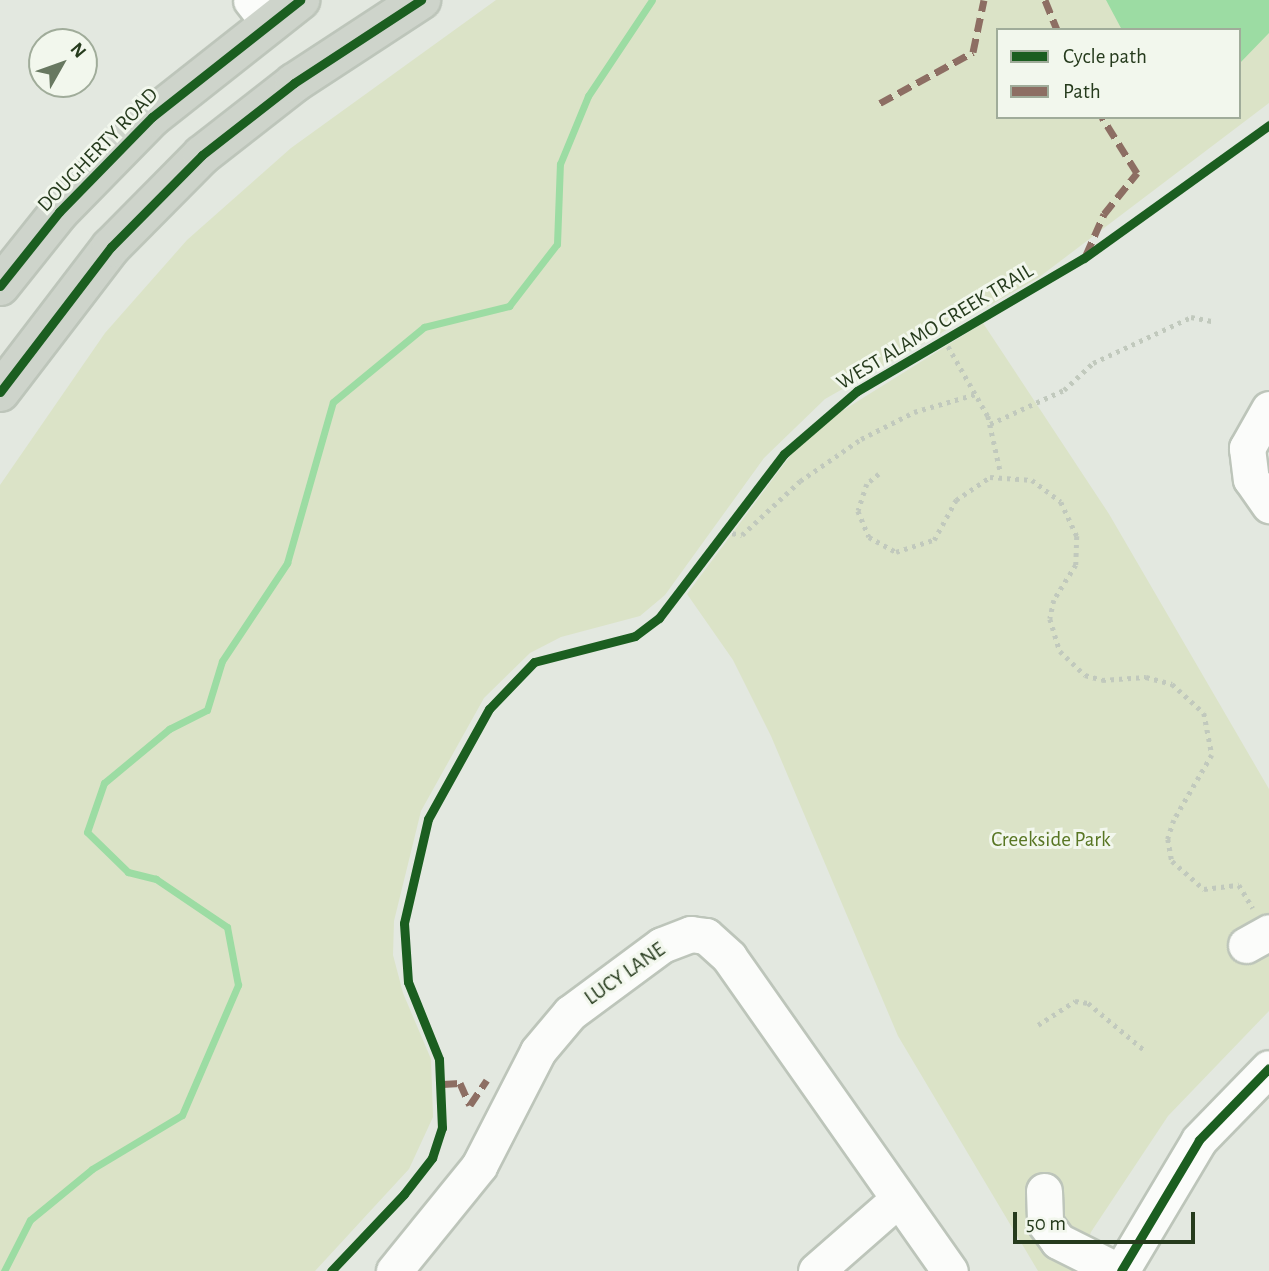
<!DOCTYPE html>
<style>
body{margin:0}
#map{position:relative;width:1269px;height:1271px;overflow:hidden;background:#e3e8e0;font-family:"Alegreya Sans",sans-serif}
div>[style]{position:absolute}
.green>*{inset:0;background:#dbe3c7}
.water>*{inset:0;background:#9cdca3}
.stream>*{height:7px;margin:-3.5px;padding:0 3.5px;transform-origin:3.5px;border-radius:3.5px;background:#9cdca3}
.path>*{height:4.5px;margin-top:-2.25px;transform-origin:0;background:repeating-linear-gradient(90deg,#c1c9bd 0 3.5px,transparent 0 8.5px)}
.roads{filter:drop-shadow(2px 0 #bdc5ba) drop-shadow(-2px 0 #bdc5ba) drop-shadow(0 2px #bdc5ba) drop-shadow(0 -2px #bdc5ba)}
.minor>*{height:35px;margin:-17.5px;padding:0 17.5px;transform-origin:17.5px;border-radius:17.5px;background:#fbfcfa}
.major>*{height:38px;margin:-19px;padding:0 19px;transform-origin:19px;border-radius:19px;background:#ced4cb}
.quiet>*{height:7px;margin-top:-3.5px;transform-origin:0;background:repeating-linear-gradient(90deg,#8d6e63 0 14px,transparent 0 21px)}
.cycleway>*{height:9px;margin:-4.5px;padding:0 4.5px;transform-origin:4.5px;border-radius:4.5px;background:#1b5e20}
span{translate:-50% -50%;white-space:nowrap;text-align:center;line-height:1.15;-webkit-text-stroke:6px #f2f7ed;paint-order:stroke}
.street-label{font-size:21px;color:#263b1d}
.park-label{font-size:21px;color:#587623}
.legend{position:absolute;left:996px;top:28px;width:245px;height:91px;box-sizing:border-box;background:#f2f7ed;border:2px solid #a0ac9a;margin:0;padding:9px 12px;list-style:none;font-size:21px;color:#263b1d}
.legend li{display:flex;align-items:center;gap:14px;height:35px}
.legend b{width:35px;border:2px solid #a0ac9a}
.north{position:absolute;left:28px;top:28px;width:70px;height:70px;box-sizing:border-box;background:#f2f7ed;border:2px solid #a0ac9a;border-radius:50%;rotate:50deg;font-size:19px;font-weight:700;line-height:28px;text-align:center;color:#263b1d}
.north::after{content:'';display:block;margin:auto;width:24px;height:32px;background:#687861;clip-path:polygon(50% 0,100% 100%,50% 72%,0 100%)}
.scale{position:absolute;left:1013px;top:1212px;width:182px;height:32px;box-sizing:border-box;border:4px solid #263b1d;border-top:0;padding-left:9px;font-size:21px;line-height:24px;white-space:nowrap;color:#263b1d;-webkit-text-stroke:5px #f2f7ed;paint-order:stroke}
</style>
<div id="map">
<div class="green">
<div style="clip-path:polygon(evenodd,496px 0,1269px 0,1269px 103px,1038px 278px,825px 399px,764px 458px,665px 595px,640px 616px,561px 637px,530px 653px,484px 698px,421px 811px,394px 921px,393px 955px,403px 993px,431px 1059px,433px 1117px,409px 1169px,315px 1271px,0 1271px,0 485px,105px 333px,187px 240px,291px 148px,496px 0,998px 30px,1239px 30px,1239px 117px,998px 117px,998px 30px)"></div>
<div style="clip-path:polygon(983px 323px,1109px 514px,1269px 789px,1269px 1011px,1168px 1116px,1091px 1232px,1077px 1271px,1038px 1271px,898px 1036px,771px 736px,733px 660px,687px 594px,793px 452px,826px 421px)"></div>
</div>
<div class="water">
<div style="clip-path:polygon(1106px 0,1269px 0,1269px 33px,1239px 64px,1239px 30px,1122px 30px)"></div>
</div>
<div class="stream">
<div style="left:4px;top:1271px;width:57px;rotate:-63deg"></div>
<div style="left:30px;top:1220px;width:80px;rotate:-39.4deg"></div>
<div style="left:92px;top:1169px;width:105px;rotate:-31deg"></div>
<div style="left:182px;top:1115px;width:142px;rotate:-66.7deg"></div>
<div style="left:238px;top:985px;width:59px;rotate:-100.7deg"></div>
<div style="left:227px;top:927px;width:86px;rotate:-145.9deg"></div>
<div style="left:156px;top:879px;width:29px;rotate:-166deg"></div>
<div style="left:128px;top:872px;width:57px;rotate:-135.7deg"></div>
<div style="left:87px;top:832px;width:52px;rotate:-70.9deg"></div>
<div style="left:104px;top:783px;width:85px;rotate:-39.7deg"></div>
<div style="left:169px;top:729px;width:42px;rotate:-26.6deg"></div>
<div style="left:207px;top:710px;width:51px;rotate:-73deg"></div>
<div style="left:222px;top:661px;width:118px;rotate:-56.4deg"></div>
<div style="left:287px;top:563px;width:167px;rotate:-74.1deg"></div>
<div style="left:333px;top:402px;width:118px;rotate:-39.5deg"></div>
<div style="left:424px;top:327px;width:88px;rotate:-13.9deg"></div>
<div style="left:509px;top:306px;width:78px;rotate:-52.3deg"></div>
<div style="left:557px;top:244px;width:80px;rotate:-87.9deg"></div>
<div style="left:560px;top:164px;width:74px;rotate:-67.6deg"></div>
<div style="left:588px;top:96px;width:115px;rotate:-56.3deg"></div>
</div>
<div class="path">
<div style="left:944px;top:339px;width:89px;rotate:60.3deg"></div>
<div style="left:988px;top:416px;width:59px;rotate:77.4deg"></div>
<div style="left:990px;top:424px;width:81px;rotate:-24.7deg"></div>
<div style="left:1064px;top:390px;width:40px;rotate:-43deg"></div>
<div style="left:1093px;top:363px;width:108px;rotate:-25.1deg"></div>
<div style="left:1191px;top:317px;width:21px;rotate:11deg"></div>
<div style="left:879px;top:474px;width:16px;rotate:140deg"></div>
<div style="left:867px;top:484px;width:28px;rotate:108deg"></div>
<div style="left:858px;top:511px;width:28px;rotate:67deg"></div>
<div style="left:869px;top:537px;width:31px;rotate:29deg"></div>
<div style="left:896px;top:552px;width:40px;rotate:-18deg"></div>
<div style="left:934px;top:540px;width:46px;rotate:-61.2deg"></div>
<div style="left:956px;top:500px;width:41px;rotate:-34.1deg"></div>
<div style="left:990px;top:477px;width:42px;rotate:4.1deg"></div>
<div style="left:1032px;top:480px;width:36px;rotate:37deg"></div>
<div style="left:1061px;top:502px;width:38px;rotate:65deg"></div>
<div style="left:1077px;top:536px;width:29px;rotate:92deg"></div>
<div style="left:1076px;top:565px;width:41px;rotate:122.2deg"></div>
<div style="left:1054px;top:600px;width:19px;rotate:102deg"></div>
<div style="left:1050px;top:619px;width:34px;rotate:73deg"></div>
<div style="left:1060px;top:651px;width:35px;rotate:44deg"></div>
<div style="left:1085px;top:675px;width:18px;rotate:16deg"></div>
<div style="left:1102px;top:680px;width:44px;rotate:-3.9deg"></div>
<div style="left:1146px;top:677px;width:27px;rotate:15deg"></div>
<div style="left:1172px;top:684px;width:43px;rotate:42.2deg"></div>
<div style="left:1204px;top:713px;width:43px;rotate:79.2deg"></div>
<div style="left:1212px;top:755px;width:75px;rotate:120.3deg"></div>
<div style="left:1174px;top:820px;width:20px;rotate:108deg"></div>
<div style="left:1168px;top:839px;width:22px;rotate:80deg"></div>
<div style="left:1172px;top:861px;width:43px;rotate:41.2deg"></div>
<div style="left:1204px;top:889px;width:35px;rotate:-7deg"></div>
<div style="left:1239px;top:885px;width:27px;rotate:59deg"></div>
<div style="left:724px;top:532px;width:18px;rotate:9deg"></div>
<div style="left:742px;top:535px;width:79px;rotate:-43deg"></div>
<div style="left:800px;top:481px;width:74px;rotate:-34.5deg"></div>
<div style="left:861px;top:439px;width:59px;rotate:-27deg"></div>
<div style="left:914px;top:412px;width:65px;rotate:-16.2deg"></div>
<div style="left:1038px;top:1025px;width:44px;rotate:-33deg"></div>
<div style="left:1075px;top:1001px;width:13px;rotate:9deg"></div>
<div style="left:1088px;top:1003px;width:72px;rotate:39.9deg"></div>
<div style="left:331px;top:1271px;width:106px;rotate:-46.5deg"></div>
<div style="left:404px;top:1194px;width:46px;rotate:-52.1deg"></div>
<div style="left:432px;top:1158px;width:32px;rotate:-72deg"></div>
<div style="left:442px;top:1128px;width:69px;rotate:-92.5deg"></div>
<div style="left:439px;top:1059px;width:83px;rotate:-111.9deg"></div>
<div style="left:408px;top:982px;width:59px;rotate:-93.9deg"></div>
<div style="left:404px;top:923px;width:107px;rotate:-77deg"></div>
<div style="left:428px;top:819px;width:126px;rotate:-61deg"></div>
<div style="left:489px;top:709px;width:65px;rotate:-46.2deg"></div>
<div style="left:534px;top:662px;width:104px;rotate:-14.4deg"></div>
<div style="left:635px;top:636px;width:30px;rotate:-37deg"></div>
<div style="left:659px;top:618px;width:206px;rotate:-52.7deg"></div>
<div style="left:784px;top:454px;width:96px;rotate:-40.8deg"></div>
<div style="left:857px;top:391px;width:263px;rotate:-30.4deg"></div>
<div style="left:1084px;top:258px;width:228px;rotate:-35.7deg"></div>
</div>
<div class="roads">
<div class="minor">
<div style="left:251px;top:0;width:28px;rotate:52deg"></div>
<div style="left:1269px;top:409px;width:45px;rotate:119.4deg"></div>
<div style="left:1247px;top:448px;width:31px;rotate:83deg"></div>
<div style="left:1251px;top:479px;width:32px;rotate:55deg"></div>
<div style="left:1246px;top:945px;width:26px;rotate:-29deg"></div>
<div style="left:1044px;top:1191px;width:32px;rotate:88deg"></div>
<div style="left:1045px;top:1223px;width:22px;rotate:54deg"></div>
<div style="left:1058px;top:1241px;width:67px;rotate:26.6deg"></div>
<div style="left:394px;top:1271px;width:135px;rotate:-51deg"></div>
<div style="left:479px;top:1166px;width:129px;rotate:-62.8deg"></div>
<div style="left:538px;top:1051px;width:50px;rotate:-49.9deg"></div>
<div style="left:570px;top:1013px;width:114px;rotate:-36.5deg"></div>
<div style="left:662px;top:945px;width:31px;rotate:-21deg"></div>
<div style="left:691px;top:934px;width:15px;rotate:8deg"></div>
<div style="left:706px;top:936px;width:31px;rotate:42deg"></div>
<div style="left:729px;top:957px;width:384px;rotate:54.9deg"></div>
<div style="left:816px;top:1271px;width:108px;rotate:-41.2deg"></div>
<div style="left:1121px;top:1271px;width:152px;rotate:-59.2deg"></div>
<div style="left:1199px;top:1140px;width:100px;rotate:-45.8deg"></div>
</div>
<div class="major">
<div style="left:0;top:286px;width:95px;rotate:-51.4deg"></div>
<div style="left:59px;top:212px;width:133px;rotate:-45.6deg"></div>
<div style="left:152px;top:117px;width:189px;rotate:-38.3deg"></div>
<div style="left:0;top:392px;width:183px;rotate:-52.6deg"></div>
<div style="left:111px;top:247px;width:129px;rotate:-45.3deg"></div>
<div style="left:202px;top:155px;width:117px;rotate:-38deg"></div>
<div style="left:294px;top:83px;width:152px;rotate:-33.2deg"></div>
</div>
</div>
<div class="quiet">
<div style="left:1045px;top:0;width:32px;rotate:68deg"></div>
<div style="left:880px;top:103px;width:106px;rotate:-28.7deg"></div>
<div style="left:973px;top:52px;width:53px;rotate:-78.1deg"></div>
<div style="left:1086px;top:255px;width:45px;rotate:-66.3deg"></div>
<div style="left:1104px;top:214px;width:53px;rotate:-51.2deg"></div>
<div style="left:1137px;top:173px;width:66px;rotate:-122deg"></div>
<div style="left:443px;top:1084px;width:17px;rotate:-3deg"></div>
<div style="left:460px;top:1083px;width:24px;rotate:66deg"></div>
<div style="left:470px;top:1105px;width:30px;rotate:-56deg"></div>
</div>
<div class="cycleway">
<div style="left:0;top:286px;width:95px;rotate:-51.4deg"></div>
<div style="left:59px;top:212px;width:133px;rotate:-45.6deg"></div>
<div style="left:152px;top:117px;width:189px;rotate:-38.3deg"></div>
<div style="left:0;top:392px;width:183px;rotate:-52.6deg"></div>
<div style="left:111px;top:247px;width:129px;rotate:-45.3deg"></div>
<div style="left:202px;top:155px;width:117px;rotate:-38deg"></div>
<div style="left:294px;top:83px;width:152px;rotate:-33.2deg"></div>
<div style="left:331px;top:1271px;width:106px;rotate:-46.5deg"></div>
<div style="left:404px;top:1194px;width:46px;rotate:-52.1deg"></div>
<div style="left:432px;top:1158px;width:32px;rotate:-72deg"></div>
<div style="left:442px;top:1128px;width:69px;rotate:-92.5deg"></div>
<div style="left:439px;top:1059px;width:83px;rotate:-111.9deg"></div>
<div style="left:408px;top:982px;width:59px;rotate:-93.9deg"></div>
<div style="left:404px;top:923px;width:107px;rotate:-77deg"></div>
<div style="left:428px;top:819px;width:126px;rotate:-61deg"></div>
<div style="left:489px;top:709px;width:65px;rotate:-46.2deg"></div>
<div style="left:534px;top:662px;width:104px;rotate:-14.4deg"></div>
<div style="left:635px;top:636px;width:30px;rotate:-37deg"></div>
<div style="left:659px;top:618px;width:206px;rotate:-52.7deg"></div>
<div style="left:784px;top:454px;width:96px;rotate:-40.8deg"></div>
<div style="left:857px;top:391px;width:263px;rotate:-30.4deg"></div>
<div style="left:1084px;top:258px;width:228px;rotate:-35.7deg"></div>
<div style="left:1121px;top:1271px;width:152px;rotate:-59.2deg"></div>
<div style="left:1199px;top:1140px;width:100px;rotate:-45.8deg"></div>
</div>
<div class="street-label">
<span style="left:98px;top:150px;rotate:-46deg">DOUGHERTY ROAD</span>
<span style="left:935px;top:327px;rotate:-31deg">WEST ALAMO CREEK TRAIL</span>
<span style="left:625px;top:974px;rotate:-35deg">LUCY LANE</span>
</div>
<div class="park-label">
<span style="left:1051px;top:840px">Creekside Park</span>
</div>
<ul class="legend">
<li><b style="height:9px;background:#1b5e20"></b>Cycle path</li>
<li><b style="height:9px;background:#8d6e63"></b>Path</li>
</ul>
<div class="north">N</div>
<div class="scale">50 m</div>
</div>
